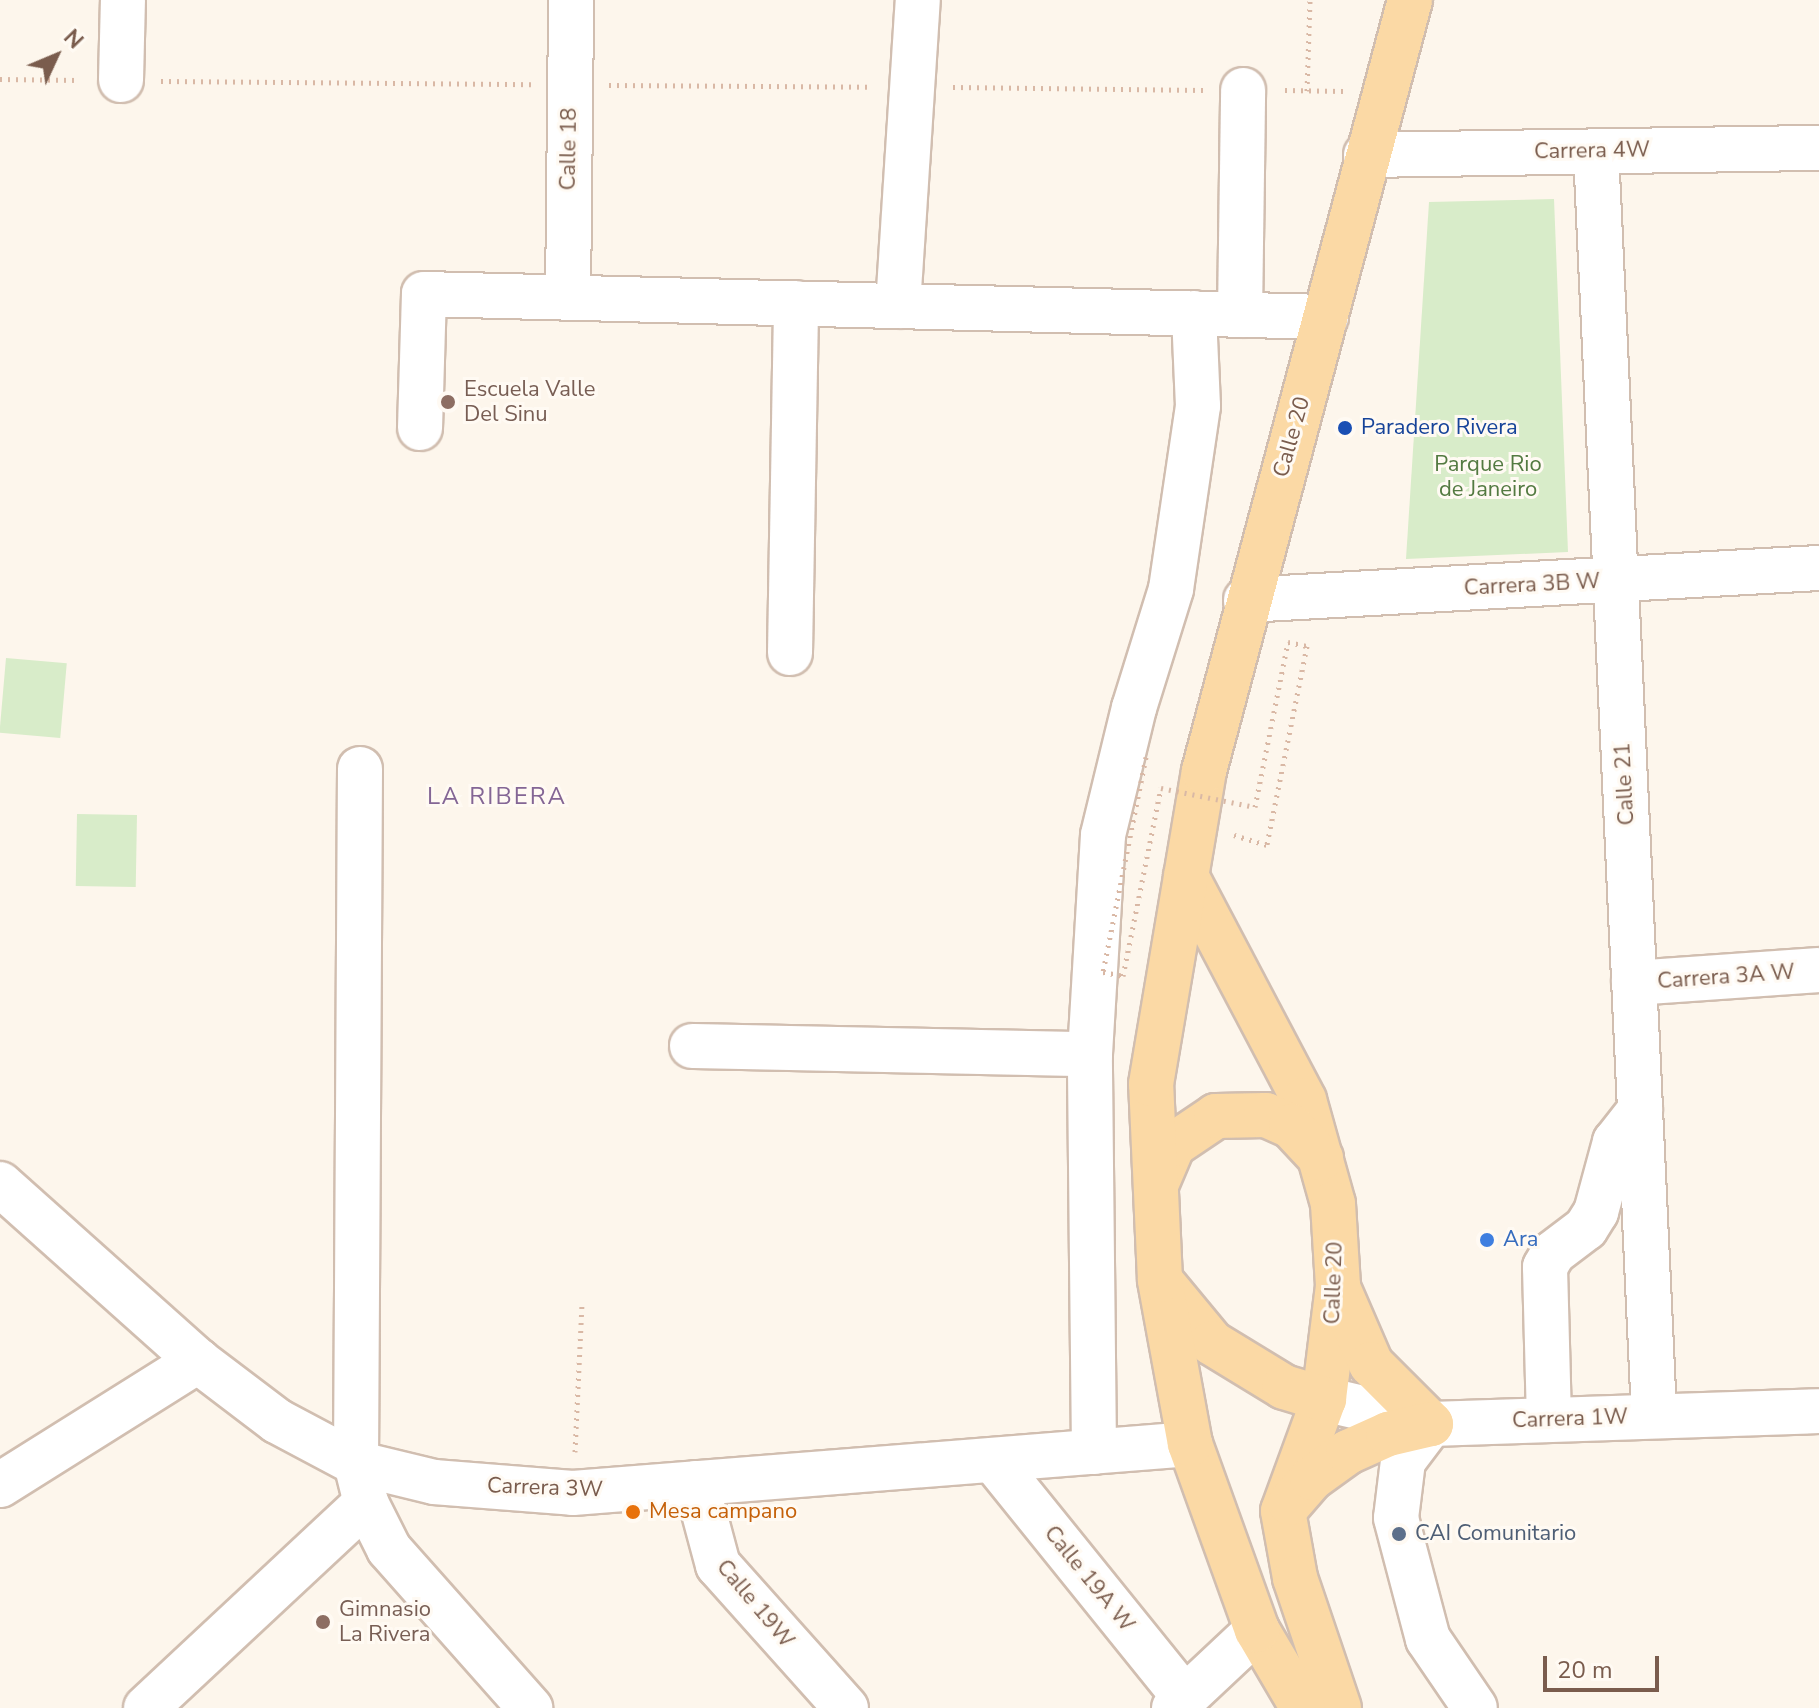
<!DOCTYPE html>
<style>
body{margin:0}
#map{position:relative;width:1819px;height:1708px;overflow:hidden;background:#fdf6ec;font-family:"Nunito Sans",sans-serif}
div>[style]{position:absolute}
.green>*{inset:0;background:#d8ecc9;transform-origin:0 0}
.path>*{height:5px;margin-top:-2.5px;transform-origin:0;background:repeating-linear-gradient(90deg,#d9b8a5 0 2px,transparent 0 8px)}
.roads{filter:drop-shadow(2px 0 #d1beb0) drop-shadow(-2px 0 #d1beb0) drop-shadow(0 2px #d1beb0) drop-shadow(0 -2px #d1beb0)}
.minor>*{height:44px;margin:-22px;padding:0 22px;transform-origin:22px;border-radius:22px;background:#fff}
.major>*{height:44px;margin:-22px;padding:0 22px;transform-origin:22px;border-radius:22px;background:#fbd9a5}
.path-bridge>*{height:5px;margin-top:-2.5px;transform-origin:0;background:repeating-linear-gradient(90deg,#d9b8a5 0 2px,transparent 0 8px)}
.dots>*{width:22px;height:22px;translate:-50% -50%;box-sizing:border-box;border:4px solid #fffaf3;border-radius:50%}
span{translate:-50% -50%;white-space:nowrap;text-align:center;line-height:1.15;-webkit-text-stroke:6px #fffaf3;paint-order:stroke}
.street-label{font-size:22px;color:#7a5c4d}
.education-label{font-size:22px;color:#785e54}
.left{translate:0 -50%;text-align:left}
.transit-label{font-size:22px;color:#164399}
.park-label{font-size:22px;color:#537a41}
.shop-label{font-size:22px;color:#366cbe}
.food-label{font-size:22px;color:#c56008}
.service-label{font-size:22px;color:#4e5e75}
.neighbourhood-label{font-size:24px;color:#846695;letter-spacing:2px}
.north{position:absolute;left:16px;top:16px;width:80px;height:80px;-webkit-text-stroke:6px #fffaf3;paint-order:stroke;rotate:46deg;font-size:22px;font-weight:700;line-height:32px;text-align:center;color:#7a5c4d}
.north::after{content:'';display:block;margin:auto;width:28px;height:36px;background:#7a5c4d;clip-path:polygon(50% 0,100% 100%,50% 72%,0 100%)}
.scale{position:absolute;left:1543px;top:1656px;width:116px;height:36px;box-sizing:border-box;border:4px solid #7a5c4d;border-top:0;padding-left:10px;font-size:24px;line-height:28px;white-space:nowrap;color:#7a5c4d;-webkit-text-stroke:6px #fffaf3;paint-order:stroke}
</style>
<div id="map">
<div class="green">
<div style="clip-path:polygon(1554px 199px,1568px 552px,1406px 559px,1429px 202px)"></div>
<div style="left:6px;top:658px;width:61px;height:75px;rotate:5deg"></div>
<div style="left:77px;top:814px;width:60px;height:72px;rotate:1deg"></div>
</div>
<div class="path">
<div style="left:0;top:79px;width:79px;rotate:0.7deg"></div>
<div style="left:161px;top:81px;width:370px;rotate:0.5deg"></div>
<div style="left:609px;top:85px;width:262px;rotate:0.4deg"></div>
<div style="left:953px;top:87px;width:250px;rotate:0.7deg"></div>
<div style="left:1285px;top:90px;width:58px;rotate:1deg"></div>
<div style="left:1307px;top:91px;width:91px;rotate:-88.1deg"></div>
<div style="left:1234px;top:835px;width:34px;rotate:17deg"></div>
<div style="left:575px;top:1452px;width:148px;rotate:-87.3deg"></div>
</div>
<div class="roads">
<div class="minor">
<div style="left:121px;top:80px;width:80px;rotate:-88.6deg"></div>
<div style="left:1596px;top:151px;width:1266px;rotate:87.37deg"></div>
<div style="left:1366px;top:155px;width:453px;rotate:-0.9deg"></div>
<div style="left:568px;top:298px;width:298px;rotate:-89.4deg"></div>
<div style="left:898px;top:306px;width:307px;rotate:-86.3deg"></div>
<div style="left:1240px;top:315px;width:225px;rotate:-89.2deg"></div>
<div style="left:420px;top:428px;width:134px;rotate:-88.3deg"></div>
<div style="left:424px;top:294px;width:902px;rotate:1.46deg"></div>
<div style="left:1246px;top:600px;width:574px;rotate:-3.2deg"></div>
<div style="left:790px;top:653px;width:350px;rotate:-89deg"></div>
<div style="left:360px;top:769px;width:694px;rotate:90.33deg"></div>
<div style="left:356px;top:1463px;width:41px;rotate:76deg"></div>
<div style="left:366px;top:1503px;width:51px;rotate:63.4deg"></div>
<div style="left:389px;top:1549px;width:213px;rotate:48.4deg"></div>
<div style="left:1634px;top:983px;width:185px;rotate:-4deg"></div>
<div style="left:692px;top:1046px;width:398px;rotate:1.2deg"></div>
<div style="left:0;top:1184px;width:266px;rotate:41.8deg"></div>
<div style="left:198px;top:1361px;width:99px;rotate:37.2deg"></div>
<div style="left:277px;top:1421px;width:89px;rotate:28deg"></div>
<div style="left:356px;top:1463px;width:80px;rotate:13.7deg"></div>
<div style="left:434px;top:1482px;width:139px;rotate:4.5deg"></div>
<div style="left:573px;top:1493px;width:619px;rotate:-4.54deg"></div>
<div style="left:1324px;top:1399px;width:110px;rotate:13.2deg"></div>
<div style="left:1431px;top:1424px;width:388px;rotate:-1.9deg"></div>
<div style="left:1549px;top:1420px;width:153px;rotate:-91.5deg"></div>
<div style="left:1545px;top:1267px;width:16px;rotate:-60deg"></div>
<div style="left:1553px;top:1253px;width:41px;rotate:-37.1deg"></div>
<div style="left:1586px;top:1228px;width:19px;rotate:-58deg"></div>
<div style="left:1596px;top:1212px;width:73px;rotate:-74.8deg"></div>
<div style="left:1615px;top:1142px;width:41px;rotate:-52deg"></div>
<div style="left:1431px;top:1424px;width:46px;rotate:127.1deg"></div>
<div style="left:1403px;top:1461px;width:57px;rotate:97deg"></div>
<div style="left:1396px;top:1518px;width:125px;rotate:75.2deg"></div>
<div style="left:1428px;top:1639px;width:83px;rotate:55.7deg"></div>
<div style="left:1094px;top:1452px;width:398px;rotate:-90.6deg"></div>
<div style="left:1090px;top:1054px;width:219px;rotate:-86.6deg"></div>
<div style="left:1103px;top:835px;width:131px;rotate:-76.3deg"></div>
<div style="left:1134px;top:708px;width:125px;rotate:-72.7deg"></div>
<div style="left:1171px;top:589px;width:185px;rotate:-81.6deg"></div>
<div style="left:1198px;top:406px;width:93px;rotate:-92.5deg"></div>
<div style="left:993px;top:1460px;width:306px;rotate:51.1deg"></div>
<div style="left:696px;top:1483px;width:85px;rotate:75deg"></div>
<div style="left:718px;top:1565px;width:192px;rotate:48.2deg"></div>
<div style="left:0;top:1485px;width:234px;rotate:-32.1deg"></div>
<div style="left:146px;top:1708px;width:301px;rotate:-43deg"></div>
<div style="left:1174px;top:1708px;width:114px;rotate:-43.2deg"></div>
</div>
<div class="major">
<div style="left:1186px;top:876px;width:253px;rotate:62.2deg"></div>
<div style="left:1304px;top:1100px;width:108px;rotate:74.4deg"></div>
<div style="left:1333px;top:1204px;width:82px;rotate:86.5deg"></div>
<div style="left:1338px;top:1286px;width:114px;rotate:97.1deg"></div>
<div style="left:1324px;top:1399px;width:119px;rotate:110.1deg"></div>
<div style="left:1283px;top:1511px;width:68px;rotate:79.8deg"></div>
<div style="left:1295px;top:1578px;width:137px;rotate:71.3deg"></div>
<div style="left:1156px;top:1185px;width:43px;rotate:-67deg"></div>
<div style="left:1173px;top:1145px;width:52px;rotate:-34deg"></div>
<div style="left:1216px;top:1116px;width:50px;rotate:-1.1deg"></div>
<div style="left:1266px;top:1115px;width:27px;rotate:24deg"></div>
<div style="left:1291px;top:1126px;width:44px;rotate:46.8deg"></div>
<div style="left:1164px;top:1285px;width:75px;rotate:50.4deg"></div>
<div style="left:1212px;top:1343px;width:84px;rotate:31.4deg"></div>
<div style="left:1284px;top:1387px;width:42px;rotate:16.7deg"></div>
<div style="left:1339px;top:1290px;width:81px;rotate:66.6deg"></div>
<div style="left:1371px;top:1364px;width:85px;rotate:45deg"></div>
<div style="left:1290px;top:1503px;width:33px;rotate:-49deg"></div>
<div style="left:1312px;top:1478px;width:44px;rotate:-35.8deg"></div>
<div style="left:1348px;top:1452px;width:44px;rotate:-24.2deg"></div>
<div style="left:1388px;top:1434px;width:44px;rotate:-13.1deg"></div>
<div style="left:1303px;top:1708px;width:91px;rotate:-120.5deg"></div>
<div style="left:1257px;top:1630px;width:198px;rotate:-109.8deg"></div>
<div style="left:1190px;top:1444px;width:167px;rotate:-100.4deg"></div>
<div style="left:1160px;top:1280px;width:196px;rotate:-92.6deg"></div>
<div style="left:1151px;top:1084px;width:317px;rotate:-80.4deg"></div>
<div style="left:1204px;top:771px;width:798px;rotate:-75.04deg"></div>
</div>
</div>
<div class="path-bridge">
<div style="left:1146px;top:757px;width:219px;rotate:101.3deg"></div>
<div style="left:1103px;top:972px;width:20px;rotate:11deg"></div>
<div style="left:1123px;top:976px;width:192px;rotate:-78.6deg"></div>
<div style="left:1161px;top:788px;width:96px;rotate:11.4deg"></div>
<div style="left:1255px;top:807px;width:168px;rotate:-78.7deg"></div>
<div style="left:1288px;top:642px;width:19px;rotate:12deg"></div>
<div style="left:1307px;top:646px;width:203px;rotate:101.4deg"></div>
</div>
<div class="dots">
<div style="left:448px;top:402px;background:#8d6e63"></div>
<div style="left:1345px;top:428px;background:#1a4fb4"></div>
<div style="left:1487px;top:1240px;background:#3f7fe0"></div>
<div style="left:633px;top:1512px;background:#e8710a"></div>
<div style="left:1399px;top:1534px;background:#5c6f8a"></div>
<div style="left:323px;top:1622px;background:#8d6e63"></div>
</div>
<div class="street-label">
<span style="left:569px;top:149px;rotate:-89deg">Calle 18</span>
<span style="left:1592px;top:151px;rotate:-1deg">Carrera 4W</span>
<span style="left:1292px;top:437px;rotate:-74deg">Calle 20</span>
<span style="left:1532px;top:585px;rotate:-3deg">Carrera 3B W</span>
<span style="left:1625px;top:784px;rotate:-93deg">Calle 21</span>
<span style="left:1726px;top:977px;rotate:-4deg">Carrera 3A W</span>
<span style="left:1334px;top:1283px;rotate:-88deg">Calle 20</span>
<span style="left:1570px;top:1419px;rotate:-2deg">Carrera 1W</span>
<span style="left:545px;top:1488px;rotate:2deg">Carrera 3W</span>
<span style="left:1089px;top:1579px;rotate:51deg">Calle 19A W</span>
<span style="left:755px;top:1604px;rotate:50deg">Calle 19W</span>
</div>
<div class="education-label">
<span class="left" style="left:464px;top:402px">Escuela Valle<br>Del Sinu</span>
<span class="left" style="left:339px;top:1622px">Gimnasio<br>La Rivera</span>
</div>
<div class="transit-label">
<span class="left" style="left:1361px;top:428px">Paradero Rivera</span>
</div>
<div class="park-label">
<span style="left:1488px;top:477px">Parque Rio<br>de Janeiro</span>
</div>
<div class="shop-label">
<span class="left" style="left:1503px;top:1240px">Ara</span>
</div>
<div class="food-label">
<span class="left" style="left:649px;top:1512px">Mesa campano</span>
</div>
<div class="service-label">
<span class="left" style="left:1415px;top:1534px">CAI Comunitario</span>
</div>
<div class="neighbourhood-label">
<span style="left:497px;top:797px">LA RIBERA</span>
</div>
<div class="north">N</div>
<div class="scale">20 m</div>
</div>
